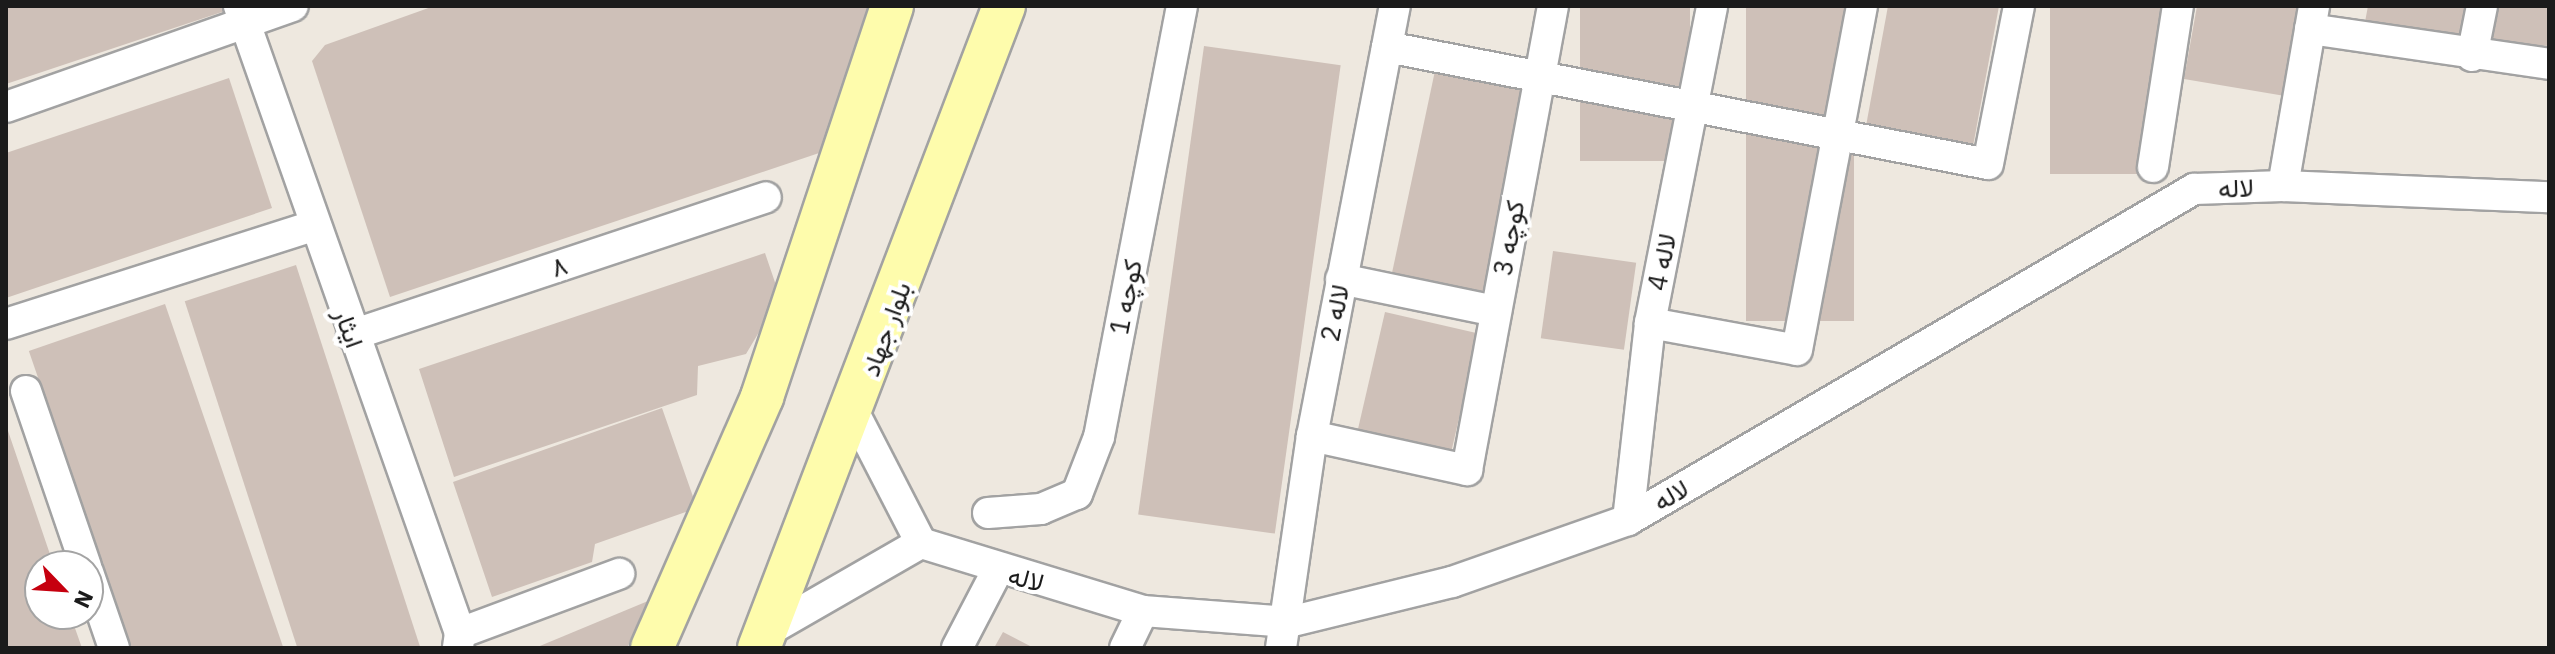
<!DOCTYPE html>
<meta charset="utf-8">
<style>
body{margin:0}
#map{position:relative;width:2555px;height:654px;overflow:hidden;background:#eee8df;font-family:"IBM Plex Sans",Vazirmatn,sans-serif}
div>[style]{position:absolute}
.building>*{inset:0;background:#cec0b8;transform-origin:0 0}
.roads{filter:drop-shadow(2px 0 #a2a2a2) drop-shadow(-2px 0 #a2a2a2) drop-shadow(0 2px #a2a2a2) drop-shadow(0 -2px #a2a2a2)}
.street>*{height:30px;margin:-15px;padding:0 15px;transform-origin:15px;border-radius:15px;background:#fff}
.secondary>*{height:42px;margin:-21px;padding:0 21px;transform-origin:21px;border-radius:21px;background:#fefcac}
span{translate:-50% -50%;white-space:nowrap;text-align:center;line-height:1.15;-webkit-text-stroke:8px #fff;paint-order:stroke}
.street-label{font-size:26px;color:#1b1b1b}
.frame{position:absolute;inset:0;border:8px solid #1b1b1b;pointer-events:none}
.north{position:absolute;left:24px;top:550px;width:80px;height:80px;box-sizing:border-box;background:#fff;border:2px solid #a4a4a4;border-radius:50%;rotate:115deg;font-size:22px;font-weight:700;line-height:32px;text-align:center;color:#1b1b1b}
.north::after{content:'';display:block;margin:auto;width:28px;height:36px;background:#c6000f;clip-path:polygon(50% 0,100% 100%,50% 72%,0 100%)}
</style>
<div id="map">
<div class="building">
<div style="clip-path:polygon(6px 6px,224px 6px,225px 11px,6px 84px)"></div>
<div style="clip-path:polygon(434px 6px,869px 6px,828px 150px,390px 297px,312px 61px,325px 45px)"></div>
<div style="left:1580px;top:6px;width:110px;height:155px"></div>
<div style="left:1746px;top:6px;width:108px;height:315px"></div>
<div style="clip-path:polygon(1888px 6px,1999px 6px,1973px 146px,1866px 126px)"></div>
<div style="left:2050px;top:6px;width:112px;height:168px"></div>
<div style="clip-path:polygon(2197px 6px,2301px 6px,2285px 96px,2184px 79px)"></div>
<div style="clip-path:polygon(2368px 6px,2470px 6px,2464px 40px,2365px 22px)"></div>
<div style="clip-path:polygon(2499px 6px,2549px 6px,2549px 46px,2492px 42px)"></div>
<div style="left:1204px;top:46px;width:138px;height:473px;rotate:8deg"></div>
<div style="left:1436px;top:66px;width:97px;height:214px;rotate:12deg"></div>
<div style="clip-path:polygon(229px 78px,272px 208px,6px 298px,6px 153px)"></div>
<div style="left:1553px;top:251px;width:84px;height:88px;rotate:8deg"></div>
<div style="clip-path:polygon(765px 253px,780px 297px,746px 354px,698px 366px,697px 395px,454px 477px,419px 369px)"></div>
<div style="left:296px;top:265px;width:403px;height:117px;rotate:72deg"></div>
<div style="left:165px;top:304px;width:364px;height:144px;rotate:71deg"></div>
<div style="left:1385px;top:312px;width:96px;height:129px;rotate:13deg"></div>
<div style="clip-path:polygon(662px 408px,697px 508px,595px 544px,592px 562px,492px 597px,453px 482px)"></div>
<div style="clip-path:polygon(6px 425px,54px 566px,40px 566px,40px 614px,70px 614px,82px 648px,6px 648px)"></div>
<div style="clip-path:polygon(648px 601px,627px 648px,535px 648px)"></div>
<div style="clip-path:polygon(1003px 632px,1034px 648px,994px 648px)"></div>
</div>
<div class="roads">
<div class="street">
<div style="left:239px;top:6px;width:665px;rotate:70.58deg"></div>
<div style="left:460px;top:633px;width:15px;rotate:98deg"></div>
<div style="left:2310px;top:29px;width:242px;rotate:8.3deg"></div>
<div style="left:1387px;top:47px;width:612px;rotate:11.02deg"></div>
<div style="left:1988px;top:164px;width:161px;rotate:-78.9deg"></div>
<div style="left:2472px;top:56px;width:51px;rotate:-78.7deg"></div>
<div style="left:6px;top:107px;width:304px;rotate:-19.4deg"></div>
<div style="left:2153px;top:167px;width:163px;rotate:-81.2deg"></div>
<div style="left:2283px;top:186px;width:183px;rotate:-80.2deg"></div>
<div style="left:1341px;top:279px;width:158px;rotate:11.7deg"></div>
<div style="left:1650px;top:323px;width:149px;rotate:10.4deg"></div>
<div style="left:1797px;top:350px;width:350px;rotate:-79.3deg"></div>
<div style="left:6px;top:324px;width:322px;rotate:-17.7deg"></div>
<div style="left:352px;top:335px;width:436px;rotate:-18.4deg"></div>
<div style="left:26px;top:391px;width:185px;rotate:71.1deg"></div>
<div style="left:854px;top:413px;width:146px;rotate:62.7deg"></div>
<div style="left:1312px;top:436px;width:159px;rotate:12.4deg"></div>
<div style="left:1467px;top:470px;width:472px;rotate:-79.5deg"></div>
<div style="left:988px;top:513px;width:53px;rotate:-4.3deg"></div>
<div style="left:1041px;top:509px;width:39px;rotate:-23deg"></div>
<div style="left:1077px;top:494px;width:61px;rotate:-68.9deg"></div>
<div style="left:1099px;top:437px;width:439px;rotate:-79.1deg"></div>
<div style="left:1628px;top:520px;width:198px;rotate:-83.6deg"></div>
<div style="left:1650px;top:323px;width:323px;rotate:-78.9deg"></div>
<div style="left:921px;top:543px;width:232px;rotate:17deg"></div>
<div style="left:1143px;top:611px;width:146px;rotate:4.3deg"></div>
<div style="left:1289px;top:622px;width:168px;rotate:-13.8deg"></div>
<div style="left:1452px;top:582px;width:187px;rotate:-19.4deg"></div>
<div style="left:1628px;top:520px;width:656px;rotate:-30.32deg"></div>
<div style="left:2194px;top:189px;width:89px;rotate:-1.9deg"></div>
<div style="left:2283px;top:186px;width:266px;rotate:2.4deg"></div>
<div style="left:88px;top:572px;width:80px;rotate:71.1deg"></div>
<div style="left:766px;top:632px;width:179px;rotate:-29.9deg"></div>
<div style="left:460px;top:633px;width:170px;rotate:-20.4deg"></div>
<div style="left:957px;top:648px;width:87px;rotate:-62.5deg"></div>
<div style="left:1125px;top:648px;width:41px;rotate:-64.1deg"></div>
<div style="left:1281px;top:648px;width:214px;rotate:-81.7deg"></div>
<div style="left:1312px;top:436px;width:438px;rotate:-79.1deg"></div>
</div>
<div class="secondary">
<div style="left:652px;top:648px;width:274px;rotate:-66.3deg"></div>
<div style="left:762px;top:397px;width:412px;rotate:-71.6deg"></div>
<div style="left:759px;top:648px;width:687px;rotate:-69.11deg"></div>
</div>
</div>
<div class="street-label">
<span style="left:2236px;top:188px;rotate:-2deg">لاله</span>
<span style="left:1509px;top:238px;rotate:-80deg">کوچه 3</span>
<span style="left:1662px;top:262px;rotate:-79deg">لاله 4</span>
<span style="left:559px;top:266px;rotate:-18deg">۸</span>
<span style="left:1126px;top:297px;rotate:-79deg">کوچه 1</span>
<span style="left:1335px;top:313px;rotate:-79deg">لاله 2</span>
<span style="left:349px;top:328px;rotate:70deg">ایثار</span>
<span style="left:886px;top:329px;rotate:-70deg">بلوار جهاد</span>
<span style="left:1671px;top:495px;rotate:-30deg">لاله</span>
<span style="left:1026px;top:579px;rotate:15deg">لاله</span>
</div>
<div class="frame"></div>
<div class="north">N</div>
</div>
